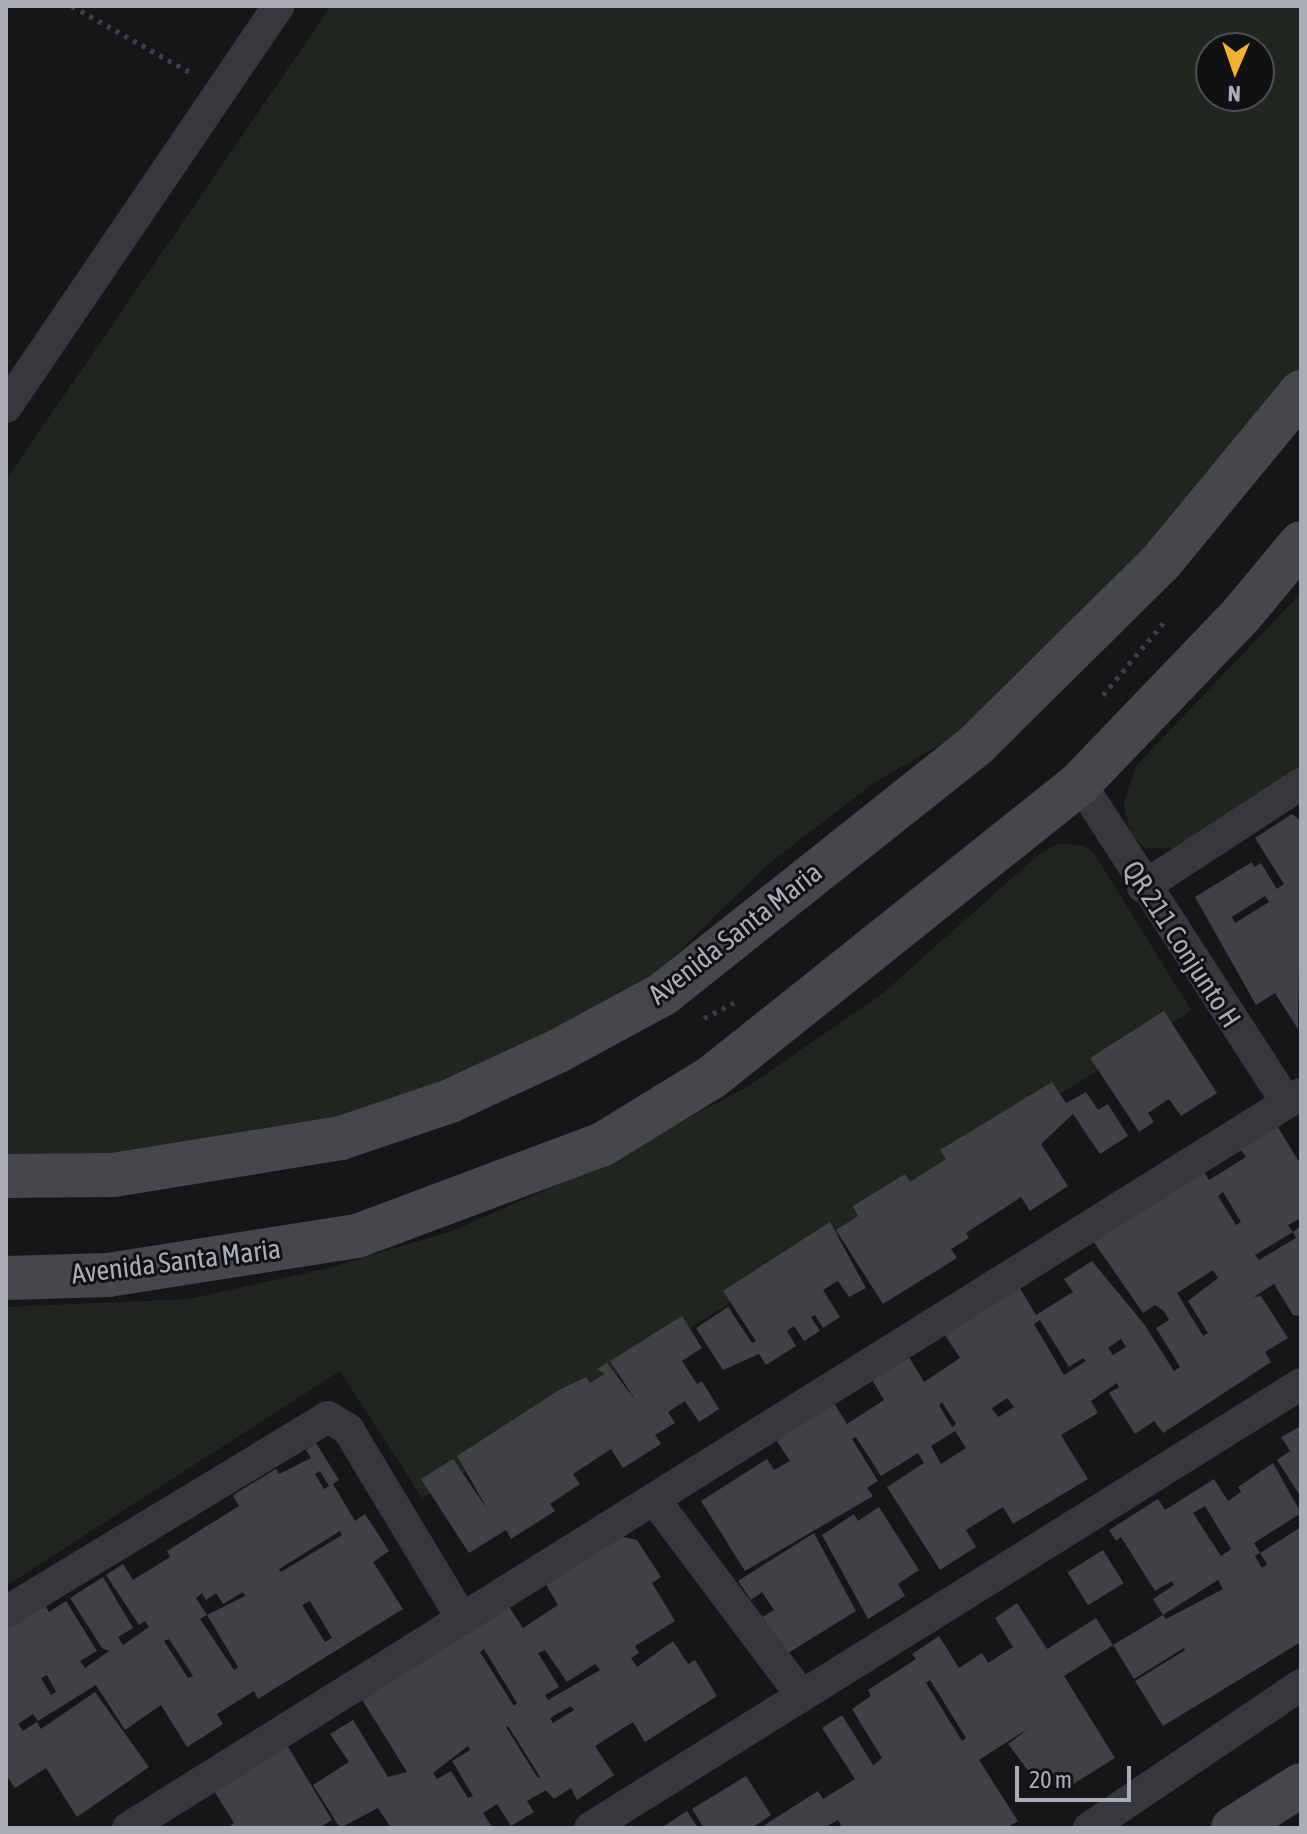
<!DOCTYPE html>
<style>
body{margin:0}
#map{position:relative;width:1307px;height:1834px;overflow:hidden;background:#161618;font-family:"Asap Condensed",sans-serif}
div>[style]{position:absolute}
.green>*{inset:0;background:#1e261f}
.building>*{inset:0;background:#404145;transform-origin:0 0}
.path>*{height:5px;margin-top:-2.5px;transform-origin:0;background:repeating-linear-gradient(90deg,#3d3f44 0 4px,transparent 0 10px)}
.street>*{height:32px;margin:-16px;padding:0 16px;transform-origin:16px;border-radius:16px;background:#37383d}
.secondary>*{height:44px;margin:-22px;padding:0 22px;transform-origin:22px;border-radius:22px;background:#45474d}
span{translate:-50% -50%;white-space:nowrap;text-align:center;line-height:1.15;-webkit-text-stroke:6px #111113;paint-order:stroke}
.street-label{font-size:28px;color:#a8adb8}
.frame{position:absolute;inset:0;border:8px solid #a8adb8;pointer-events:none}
.north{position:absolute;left:1195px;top:32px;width:80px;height:80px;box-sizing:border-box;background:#111113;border:2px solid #4d4f55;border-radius:50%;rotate:182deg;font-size:22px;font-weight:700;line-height:32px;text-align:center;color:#a8adb8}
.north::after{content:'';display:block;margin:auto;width:28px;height:36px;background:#f2b134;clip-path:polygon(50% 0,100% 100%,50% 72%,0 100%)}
.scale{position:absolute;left:1015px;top:1766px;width:116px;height:36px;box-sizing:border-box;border:4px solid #a8adb8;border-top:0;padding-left:10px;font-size:24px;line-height:28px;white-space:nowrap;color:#a8adb8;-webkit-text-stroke:6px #111113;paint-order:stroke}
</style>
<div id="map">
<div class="green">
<div style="clip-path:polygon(evenodd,331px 6px,1301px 6px,1301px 369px,1165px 533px,959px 734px,872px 784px,766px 866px,657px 973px,554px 1036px,340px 1121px,224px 1146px,6px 1162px,6px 480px,331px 6px,1211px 48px,1259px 48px,1259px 96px,1211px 96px,1211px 48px)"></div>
<div style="clip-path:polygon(1301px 593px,1301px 769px,1176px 849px,1145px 848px,1130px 833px,1124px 803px,1136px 766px)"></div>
<div style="clip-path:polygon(1059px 843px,1084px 846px,1094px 853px,1191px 1010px,1182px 1017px,422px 1498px,340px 1371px,6px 1586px,6px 1307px,189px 1299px,332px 1267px,452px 1231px,584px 1173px,747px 1087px,882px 994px,1038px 855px)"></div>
</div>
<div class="building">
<div style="clip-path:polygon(evenodd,1292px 814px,1301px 821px,1298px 1029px,1275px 993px,1256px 1005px,1195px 897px,1252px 862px,1254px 867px,1261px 863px,1277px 889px,1284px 884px,1255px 838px,1292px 814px,1265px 896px,1269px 902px,1235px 923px,1232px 917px,1265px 896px)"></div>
<div style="clip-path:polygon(1164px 1011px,1217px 1093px,1181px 1116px,1169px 1099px,1148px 1113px,1154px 1122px,1139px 1132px,1090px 1058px)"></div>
<div style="clip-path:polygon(1052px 1082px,1066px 1103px,1086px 1092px,1098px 1110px,1108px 1104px,1128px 1136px,1100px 1154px,1073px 1114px,1041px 1144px,1068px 1186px,1030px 1211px,1021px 1197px,966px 1233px,969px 1238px,951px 1249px,957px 1258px,883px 1304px,836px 1230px,858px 1216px,853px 1206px,905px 1174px,910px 1182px,946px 1159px,940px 1150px)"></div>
<div style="clip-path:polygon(evenodd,1276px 1124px,1301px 1165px,1301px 1218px,1288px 1225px,1293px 1232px,1255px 1255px,1259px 1260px,1296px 1238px,1293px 1232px,1301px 1226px,1301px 1316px,1293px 1315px,1274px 1284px,1254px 1297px,1261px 1296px,1288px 1338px,1265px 1352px,1271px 1362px,1163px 1433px,1154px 1421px,1135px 1434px,1109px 1393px,1119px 1387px,1117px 1383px,1091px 1401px,1098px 1413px,1061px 1435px,1088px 1479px,1013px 1524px,1003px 1507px,966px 1530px,976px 1547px,940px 1570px,887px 1487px,924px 1463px,918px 1453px,881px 1476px,856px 1437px,852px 1439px,878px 1481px,867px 1488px,873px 1496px,745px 1571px,701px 1501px,767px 1459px,774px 1470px,790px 1461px,774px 1437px,834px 1403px,847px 1424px,884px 1400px,871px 1378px,907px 1354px,924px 1382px,960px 1358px,945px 1335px,1018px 1285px,1036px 1315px,1073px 1292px,1064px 1279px,1092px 1261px,1144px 1324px,1174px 1371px,1180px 1367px,1156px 1328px,1169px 1320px,1164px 1311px,1155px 1305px,1143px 1313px,1091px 1238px,1202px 1169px,1209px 1180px,1246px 1157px,1240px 1149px,1276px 1124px,1223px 1192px,1241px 1222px,1236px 1225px,1218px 1196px,1223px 1192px,1276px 1124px,1213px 1270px,1218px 1278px,1188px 1301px,1208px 1333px,1203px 1336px,1177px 1293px,1213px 1270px,1276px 1124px,1040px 1320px,1069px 1367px,1083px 1358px,1086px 1361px,1064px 1375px,1034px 1324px,1040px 1320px,1276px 1124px,1121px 1339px,1126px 1347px,1113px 1355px,1108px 1348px,1121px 1339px,1276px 1124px,1007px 1398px,1014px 1407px,998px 1417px,992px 1408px,1007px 1398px,1276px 1124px,942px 1402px,956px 1424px,952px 1427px,939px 1405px,942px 1402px,1276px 1124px,955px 1431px,966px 1448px,941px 1464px,931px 1446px,955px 1431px)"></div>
<div style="clip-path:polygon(830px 1222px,866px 1288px,849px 1297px,838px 1281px,823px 1290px,840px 1317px,823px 1328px,815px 1315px,811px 1317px,820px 1331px,804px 1341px,794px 1326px,787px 1331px,796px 1346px,766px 1365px,759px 1354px,723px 1370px,696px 1328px,728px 1307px,752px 1343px,756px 1341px,723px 1291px)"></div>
<div style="clip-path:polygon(682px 1316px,702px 1348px,682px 1361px,697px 1384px,702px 1381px,719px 1409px,699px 1422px,685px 1401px,668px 1412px,675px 1423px,655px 1435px,661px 1444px,623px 1468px,611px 1449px,573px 1474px,580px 1484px,550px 1504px,555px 1511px,511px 1539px,506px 1530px,469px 1553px,421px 1479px,453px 1459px,488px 1510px,457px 1456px,559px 1390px,586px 1377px,590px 1383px,601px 1376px,605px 1374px,597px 1369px,607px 1363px,636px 1401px,610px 1361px)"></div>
<div style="clip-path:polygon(1301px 1426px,1301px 1497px,1277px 1460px,1290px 1451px,1281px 1437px)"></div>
<div style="clip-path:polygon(evenodd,316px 1443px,339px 1480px,333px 1484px,355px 1521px,365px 1514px,389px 1551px,373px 1562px,403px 1609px,258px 1699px,254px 1691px,217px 1714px,223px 1724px,187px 1747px,161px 1705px,125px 1730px,96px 1685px,38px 1721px,33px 1714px,18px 1724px,23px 1731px,37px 1722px,41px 1729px,95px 1692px,149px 1767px,77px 1817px,46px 1768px,15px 1788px,6px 1775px,6px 1625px,41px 1599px,49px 1612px,66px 1601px,97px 1651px,80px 1661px,85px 1668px,109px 1651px,102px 1648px,70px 1598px,103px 1577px,133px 1628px,118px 1637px,123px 1645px,149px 1627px,145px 1621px,139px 1625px,106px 1575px,123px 1564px,133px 1580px,170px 1557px,167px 1551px,239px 1506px,233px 1496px,238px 1492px,276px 1469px,279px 1474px,311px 1458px,306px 1450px,316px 1443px,320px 1471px,329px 1486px,324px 1489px,315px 1474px,320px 1471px,316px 1443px,340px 1531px,342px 1535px,281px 1572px,279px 1569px,340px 1531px,316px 1443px,243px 1592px,245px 1596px,207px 1615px,196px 1598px,202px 1593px,206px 1600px,216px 1593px,223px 1604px,243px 1592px,316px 1443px,310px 1601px,332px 1638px,325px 1642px,302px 1605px,310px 1601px,316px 1443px,207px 1615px,238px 1667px,234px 1670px,200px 1619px,207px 1615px,316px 1443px,169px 1639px,193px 1676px,188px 1678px,164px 1641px,169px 1639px,316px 1443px,47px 1675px,56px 1692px,51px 1695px,41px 1678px,47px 1675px)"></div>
<div style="clip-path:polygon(evenodd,1273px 1463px,1301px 1513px,1254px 1543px,1260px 1553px,1255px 1556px,1262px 1568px,1267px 1564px,1260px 1553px,1301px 1527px,1301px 1642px,1163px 1726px,1135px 1681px,1185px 1650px,1184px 1648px,1134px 1679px,1113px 1645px,1163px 1615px,1166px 1619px,1223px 1589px,1218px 1580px,1163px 1615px,1153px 1599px,1174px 1585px,1172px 1581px,1155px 1591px,1121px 1537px,1116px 1541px,1109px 1530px,1158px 1499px,1165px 1510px,1214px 1479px,1228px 1501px,1241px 1492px,1238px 1487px,1273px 1463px,1205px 1506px,1231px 1549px,1221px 1556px,1193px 1513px,1205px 1506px)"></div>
<div style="clip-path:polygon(879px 1507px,919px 1570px,898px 1584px,905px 1596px,868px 1619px,822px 1535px,854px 1514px,858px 1521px)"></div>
<div style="clip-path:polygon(814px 1533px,856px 1611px,780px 1658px,756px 1621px,774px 1610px,762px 1592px,751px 1600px,738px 1581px)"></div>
<div style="clip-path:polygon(evenodd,619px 1536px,637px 1540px,661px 1577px,652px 1583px,675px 1621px,635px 1646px,639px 1653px,631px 1658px,637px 1667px,673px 1641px,688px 1664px,695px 1660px,717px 1696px,645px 1742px,633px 1722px,595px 1746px,614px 1775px,577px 1800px,571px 1788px,554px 1799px,546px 1790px,527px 1801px,534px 1812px,511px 1826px,497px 1804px,483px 1813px,493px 1828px,391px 1828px,378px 1808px,340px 1828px,313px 1785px,349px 1762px,330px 1734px,353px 1720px,388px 1777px,407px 1772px,361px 1698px,509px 1607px,523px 1628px,558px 1605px,545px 1583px,619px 1536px,484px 1649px,517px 1703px,514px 1706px,480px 1652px,484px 1649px,619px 1536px,545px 1650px,567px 1682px,595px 1664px,600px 1670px,548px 1700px,545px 1695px,559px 1687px,538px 1653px,545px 1650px,619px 1536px,571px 1706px,574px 1710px,553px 1723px,550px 1718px,571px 1706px,619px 1536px,508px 1726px,540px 1777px,538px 1778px,506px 1727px,508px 1726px,619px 1536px,468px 1746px,470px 1750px,452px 1761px,473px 1796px,468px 1798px,451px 1771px,437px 1779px,433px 1773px,468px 1746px)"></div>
<div style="left:1103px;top:1550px;width:39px;height:42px;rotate:58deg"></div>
<div style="clip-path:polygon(evenodd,1017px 1603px,1047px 1649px,1096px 1618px,1113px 1645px,1064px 1676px,1115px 1758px,1067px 1788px,1061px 1779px,1044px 1792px,1008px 1744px,1029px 1728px,979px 1760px,1018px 1821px,1006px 1828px,836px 1828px,841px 1825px,838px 1820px,824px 1828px,760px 1828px,818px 1791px,823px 1799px,855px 1779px,822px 1728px,842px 1715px,873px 1765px,876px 1763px,882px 1758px,852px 1709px,871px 1696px,868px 1690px,916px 1659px,912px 1654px,939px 1636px,959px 1668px,982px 1653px,988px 1663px,1013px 1647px,995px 1618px,1017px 1603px,930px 1680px,966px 1738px,962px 1741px,926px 1683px,930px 1680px)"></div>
<div style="clip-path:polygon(287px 1745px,332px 1820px,319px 1828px,226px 1828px,234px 1823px,214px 1791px)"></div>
<div style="clip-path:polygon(746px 1776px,771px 1815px,752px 1828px,704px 1828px,692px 1809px)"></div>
<div style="clip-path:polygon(687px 1811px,698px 1828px,661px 1828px)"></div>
</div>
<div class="path">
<div style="left:72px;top:6px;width:139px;rotate:29.3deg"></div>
<div style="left:1103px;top:695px;width:98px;rotate:-50deg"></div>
<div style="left:704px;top:1018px;width:34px;rotate:-27deg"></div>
</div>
<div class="street">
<div style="left:6px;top:407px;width:485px;rotate:-55.8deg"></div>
<div style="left:1080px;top:783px;width:381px;rotate:57.1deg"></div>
<div style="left:1143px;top:887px;width:189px;rotate:-33.1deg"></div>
<div style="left:654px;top:1499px;width:246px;rotate:53.1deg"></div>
<div style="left:6px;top:1612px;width:376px;rotate:-31.2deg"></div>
<div style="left:328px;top:1417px;width:23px;rotate:31deg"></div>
<div style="left:348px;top:1429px;width:222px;rotate:59deg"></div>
<div style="left:128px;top:1828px;width:1384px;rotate:-32.04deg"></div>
<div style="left:590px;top:1828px;width:838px;rotate:-31.98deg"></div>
<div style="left:1089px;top:1828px;width:256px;rotate:-34deg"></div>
</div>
<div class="secondary">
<div style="left:6px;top:1176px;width:107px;rotate:-0.5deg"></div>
<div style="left:113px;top:1175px;width:231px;rotate:-9.2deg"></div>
<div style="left:341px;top:1138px;width:115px;rotate:-18.7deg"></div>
<div style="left:450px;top:1101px;width:119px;rotate:-24.8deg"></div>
<div style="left:558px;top:1051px;width:119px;rotate:-28.5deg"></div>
<div style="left:663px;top:994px;width:401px;rotate:-38.5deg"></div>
<div style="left:977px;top:744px;width:259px;rotate:-44.7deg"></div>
<div style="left:1161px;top:562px;width:220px;rotate:-50.5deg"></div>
<div style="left:6px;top:1278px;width:102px;rotate:-1.7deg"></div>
<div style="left:108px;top:1275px;width:252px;rotate:-8.9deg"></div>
<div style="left:357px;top:1236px;width:263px;rotate:-20.5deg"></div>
<div style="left:603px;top:1144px;width:128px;rotate:-31.6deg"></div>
<div style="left:712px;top:1077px;width:471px;rotate:-38.6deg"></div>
<div style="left:1080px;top:783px;width:234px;rotate:-46.2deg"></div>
<div style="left:1242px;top:614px;width:92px;rotate:-50.3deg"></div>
<div style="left:1233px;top:1828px;width:80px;rotate:-32.3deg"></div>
</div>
<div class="street-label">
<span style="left:735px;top:933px;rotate:-38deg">Avenida Santa Maria</span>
<span style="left:1182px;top:944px;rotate:57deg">QR 211 Conjunto H</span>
<span style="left:176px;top:1261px;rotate:-7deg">Avenida Santa Maria</span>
</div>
<div class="frame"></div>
<div class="north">N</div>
<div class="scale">20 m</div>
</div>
